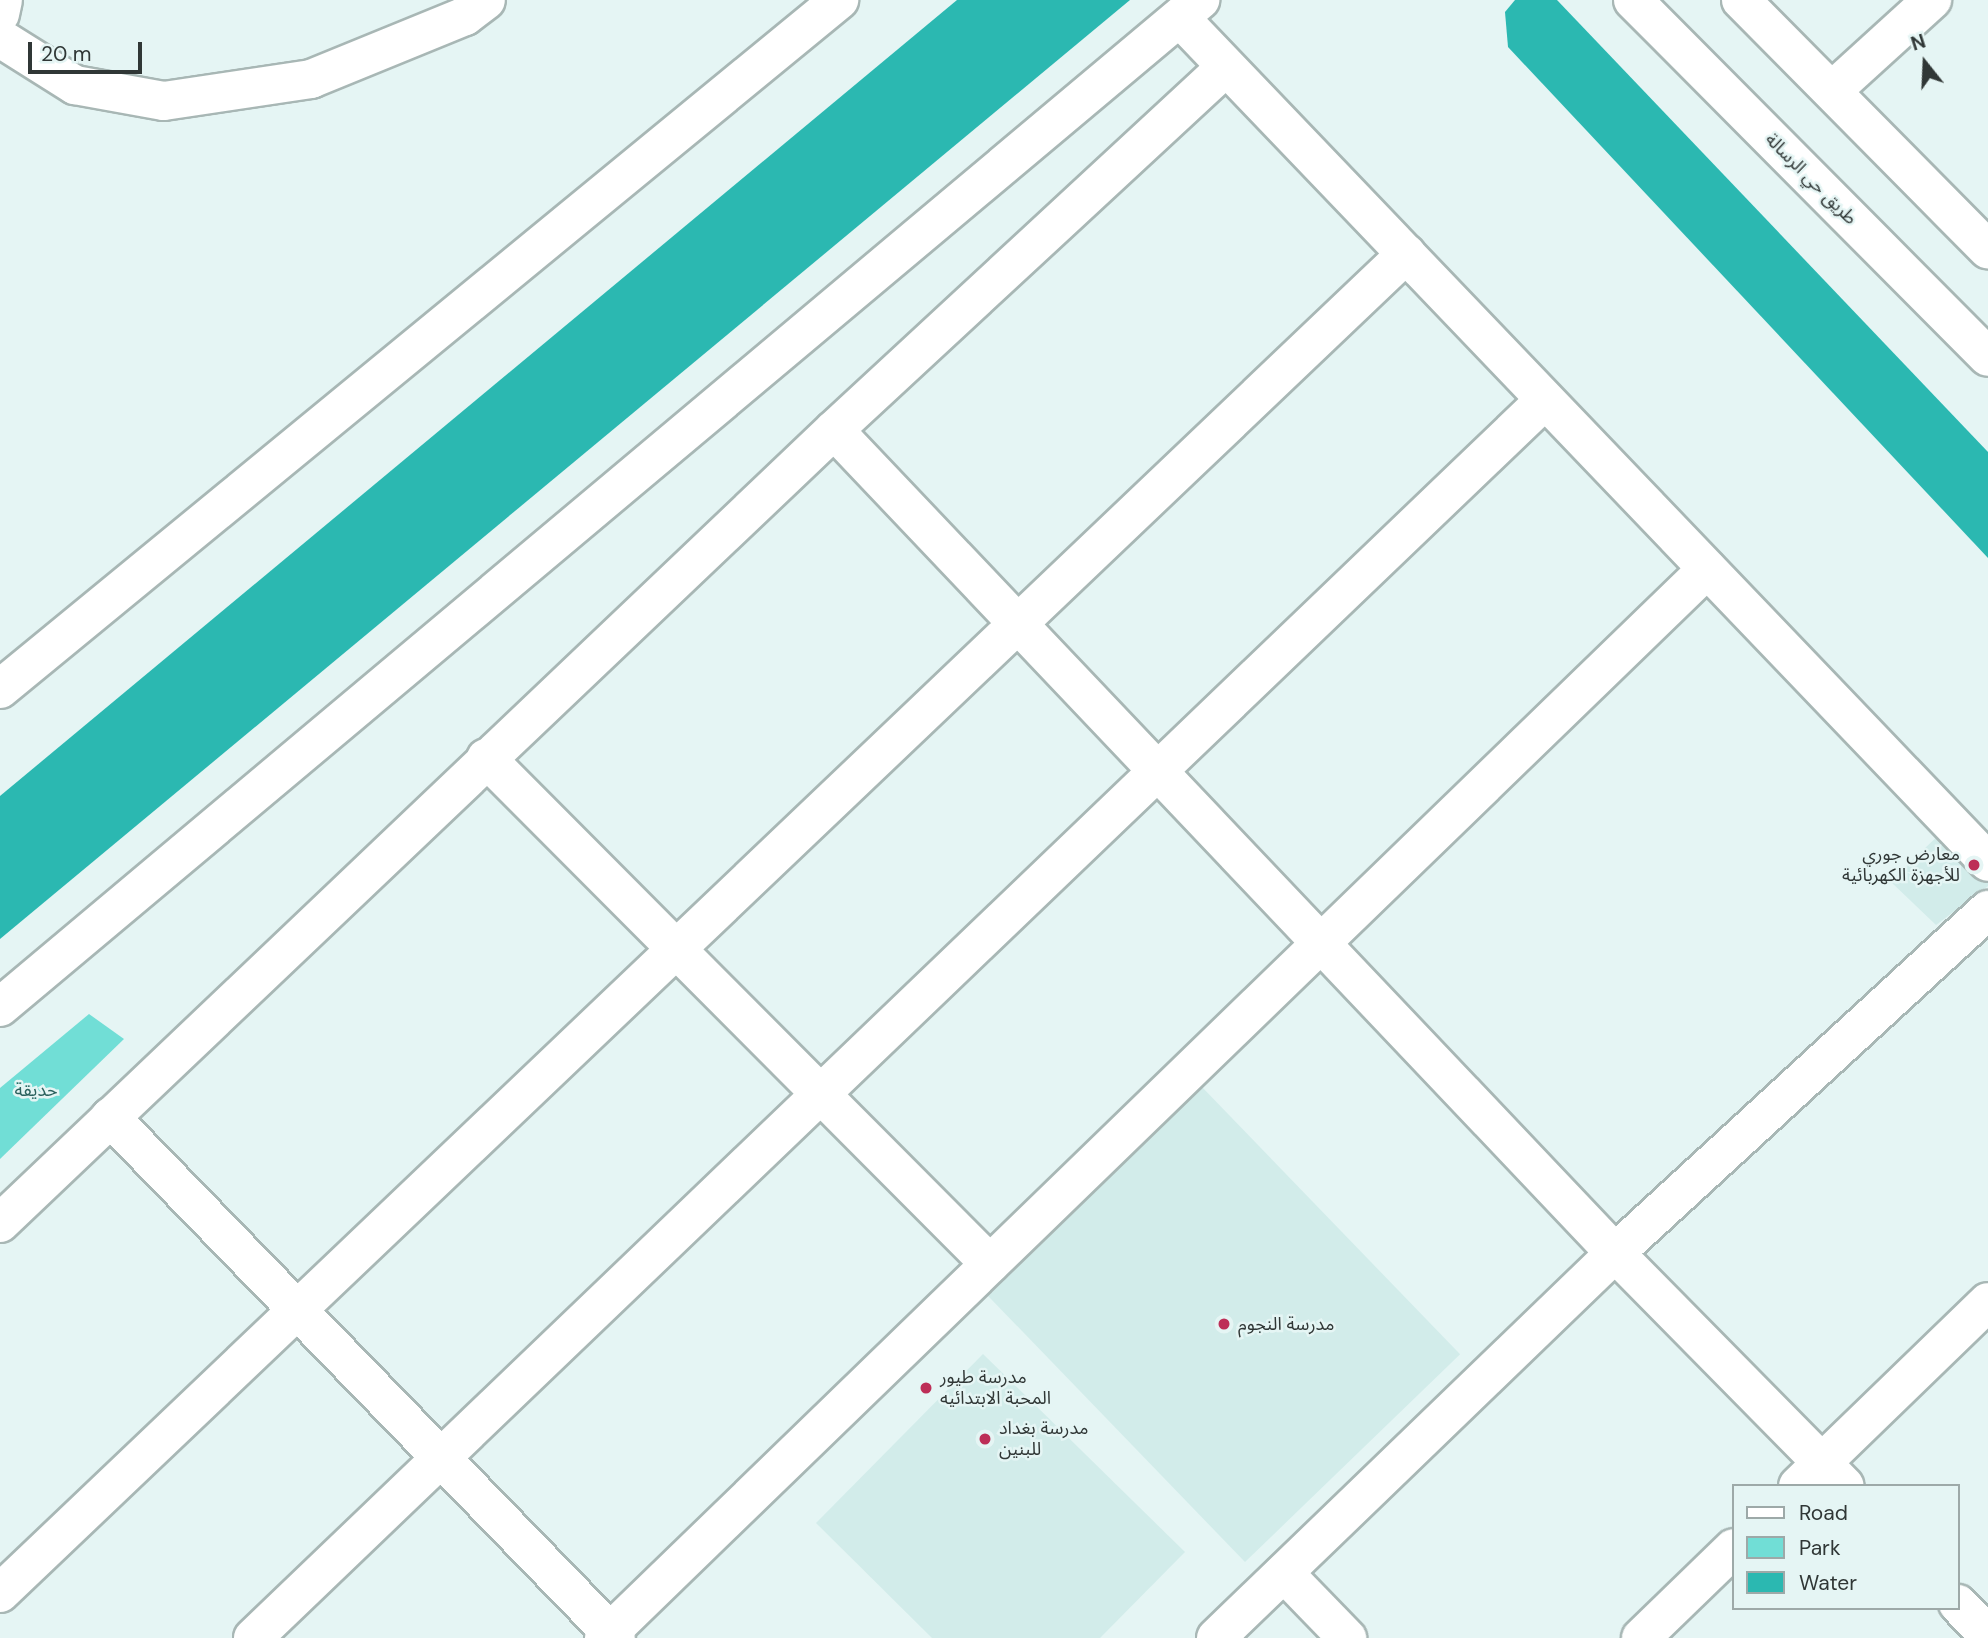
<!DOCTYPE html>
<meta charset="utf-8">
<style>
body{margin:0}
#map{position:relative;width:1988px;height:1638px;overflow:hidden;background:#e5f5f4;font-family:"DM Sans","Noto Sans Arabic",sans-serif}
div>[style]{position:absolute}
.built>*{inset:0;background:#d2ecea;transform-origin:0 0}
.green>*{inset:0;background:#71ded6}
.water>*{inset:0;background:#2bb8b1}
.roads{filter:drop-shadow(2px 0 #a8b7b5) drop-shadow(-2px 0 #a8b7b5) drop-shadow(0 2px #a8b7b5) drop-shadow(0 -2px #a8b7b5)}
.street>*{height:38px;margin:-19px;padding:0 19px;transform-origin:19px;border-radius:19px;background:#fff}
.secondary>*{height:38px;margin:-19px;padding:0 19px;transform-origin:19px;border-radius:19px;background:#fff}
.primary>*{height:38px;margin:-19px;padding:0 19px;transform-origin:19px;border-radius:19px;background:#fff}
.dots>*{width:19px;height:19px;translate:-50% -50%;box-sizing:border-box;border:4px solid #e5f5f4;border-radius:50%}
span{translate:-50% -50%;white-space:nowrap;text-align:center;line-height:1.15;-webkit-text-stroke:5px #e5f5f4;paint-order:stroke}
.street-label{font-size:18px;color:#303736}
.poi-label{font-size:18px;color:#303736}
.right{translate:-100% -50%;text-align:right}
.left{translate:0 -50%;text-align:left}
.park-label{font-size:18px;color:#2b625e}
.legend{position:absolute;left:1732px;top:1484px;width:228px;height:126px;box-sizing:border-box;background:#e5f5f4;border:2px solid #9da9a8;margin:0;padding:9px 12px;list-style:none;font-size:21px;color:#303736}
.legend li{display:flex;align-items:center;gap:14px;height:35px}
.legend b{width:35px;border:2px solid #9da9a8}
.north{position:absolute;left:1890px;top:28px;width:70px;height:70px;-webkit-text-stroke:5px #e5f5f4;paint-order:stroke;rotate:342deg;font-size:19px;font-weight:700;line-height:28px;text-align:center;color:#303736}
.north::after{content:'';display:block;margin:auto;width:24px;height:32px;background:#303736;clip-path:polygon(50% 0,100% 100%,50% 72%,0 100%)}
.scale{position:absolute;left:28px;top:42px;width:114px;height:32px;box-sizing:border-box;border:4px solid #303736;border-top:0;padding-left:9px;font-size:21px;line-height:24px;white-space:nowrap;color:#303736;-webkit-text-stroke:5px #e5f5f4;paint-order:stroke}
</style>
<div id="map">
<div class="built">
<div style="clip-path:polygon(1941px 833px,1988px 877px,1988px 886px,1936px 925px,1890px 881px)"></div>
<div style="left:1201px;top:1086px;width:373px;height:299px;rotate:46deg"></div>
<div style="clip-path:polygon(983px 1354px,1185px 1552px,1100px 1638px,932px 1638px,816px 1523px)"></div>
</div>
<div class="green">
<div style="clip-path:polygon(89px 1014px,124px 1039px,0 1159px,0 1088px)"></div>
</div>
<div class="water">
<div style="clip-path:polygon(957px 0,1130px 0,0 939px,0 796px)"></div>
<div style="clip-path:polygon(1515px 0,1557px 0,1988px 452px,1988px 558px,1508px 47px,1505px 12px)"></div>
</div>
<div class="roads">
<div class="street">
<div style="left:0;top:14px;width:14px;rotate:-78deg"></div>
<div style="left:0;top:38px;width:89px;rotate:32.1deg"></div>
<div style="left:75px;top:85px;width:90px;rotate:10.2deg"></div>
<div style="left:164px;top:101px;width:149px;rotate:-8.5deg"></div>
<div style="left:311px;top:79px;width:166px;rotate:-22.2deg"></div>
<div style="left:465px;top:16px;width:26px;rotate:-37deg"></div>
<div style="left:1833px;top:90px;width:134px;rotate:-42.3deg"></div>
<div style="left:834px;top:430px;width:1135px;rotate:46.5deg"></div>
<div style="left:1615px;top:1253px;width:327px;rotate:45.4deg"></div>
<div style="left:486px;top:758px;width:714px;rotate:45.11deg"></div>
<div style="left:110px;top:1117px;width:726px;rotate:45.84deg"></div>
<div style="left:1798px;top:1486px;width:264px;rotate:-44.1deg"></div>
<div style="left:1284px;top:1573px;width:91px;rotate:45.9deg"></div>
<div style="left:0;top:1593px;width:1942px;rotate:-43.6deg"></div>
<div style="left:1958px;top:1604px;width:43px;rotate:45.9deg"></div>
<div style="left:253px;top:1638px;width:1789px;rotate:-43.78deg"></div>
<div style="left:604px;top:1638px;width:1536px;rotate:-44.1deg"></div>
<div style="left:1216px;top:1638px;width:554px;rotate:-43.98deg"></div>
<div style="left:1615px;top:1253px;width:507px;rotate:-42.6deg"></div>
<div style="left:1641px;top:1638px;width:129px;rotate:-44.1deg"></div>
</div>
<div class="secondary">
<div style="left:1180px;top:18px;width:1168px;rotate:46.25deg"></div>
<div style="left:0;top:689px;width:1086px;rotate:-39.39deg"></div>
<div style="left:0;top:1007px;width:1567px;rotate:-40deg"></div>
<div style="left:0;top:1223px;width:1151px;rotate:-43.56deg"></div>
<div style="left:834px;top:430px;width:534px;rotate:-42.8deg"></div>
</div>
<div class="primary">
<div style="left:1633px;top:0;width:503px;rotate:45.16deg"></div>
<div style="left:1741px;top:0;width:351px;rotate:45.3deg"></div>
</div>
</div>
<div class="dots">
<div style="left:1974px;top:865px;background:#bd2e57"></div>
<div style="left:1224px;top:1324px;background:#bd2e57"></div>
<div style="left:926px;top:1388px;background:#bd2e57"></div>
<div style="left:985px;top:1439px;background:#bd2e57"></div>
</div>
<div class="street-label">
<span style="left:1811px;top:179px;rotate:45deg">طريق حي الرسالة</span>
</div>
<div class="poi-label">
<span class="right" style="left:1960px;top:865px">معارض جوري<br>للأجهزة الكهربائية</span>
<span class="left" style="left:1238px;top:1324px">مدرسة النجوم</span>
<span class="left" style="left:940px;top:1388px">مدرسة طيور<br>المحبة الابتدائيه</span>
<span class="left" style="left:999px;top:1439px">مدرسة بغداد<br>للبنين</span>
</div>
<div class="park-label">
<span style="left:36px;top:1090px">حديقة</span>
</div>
<ul class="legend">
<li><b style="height:9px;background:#fff"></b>Road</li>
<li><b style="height:19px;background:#71ded6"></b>Park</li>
<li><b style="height:19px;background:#2bb8b1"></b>Water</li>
</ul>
<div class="north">N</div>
<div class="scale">20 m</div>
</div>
